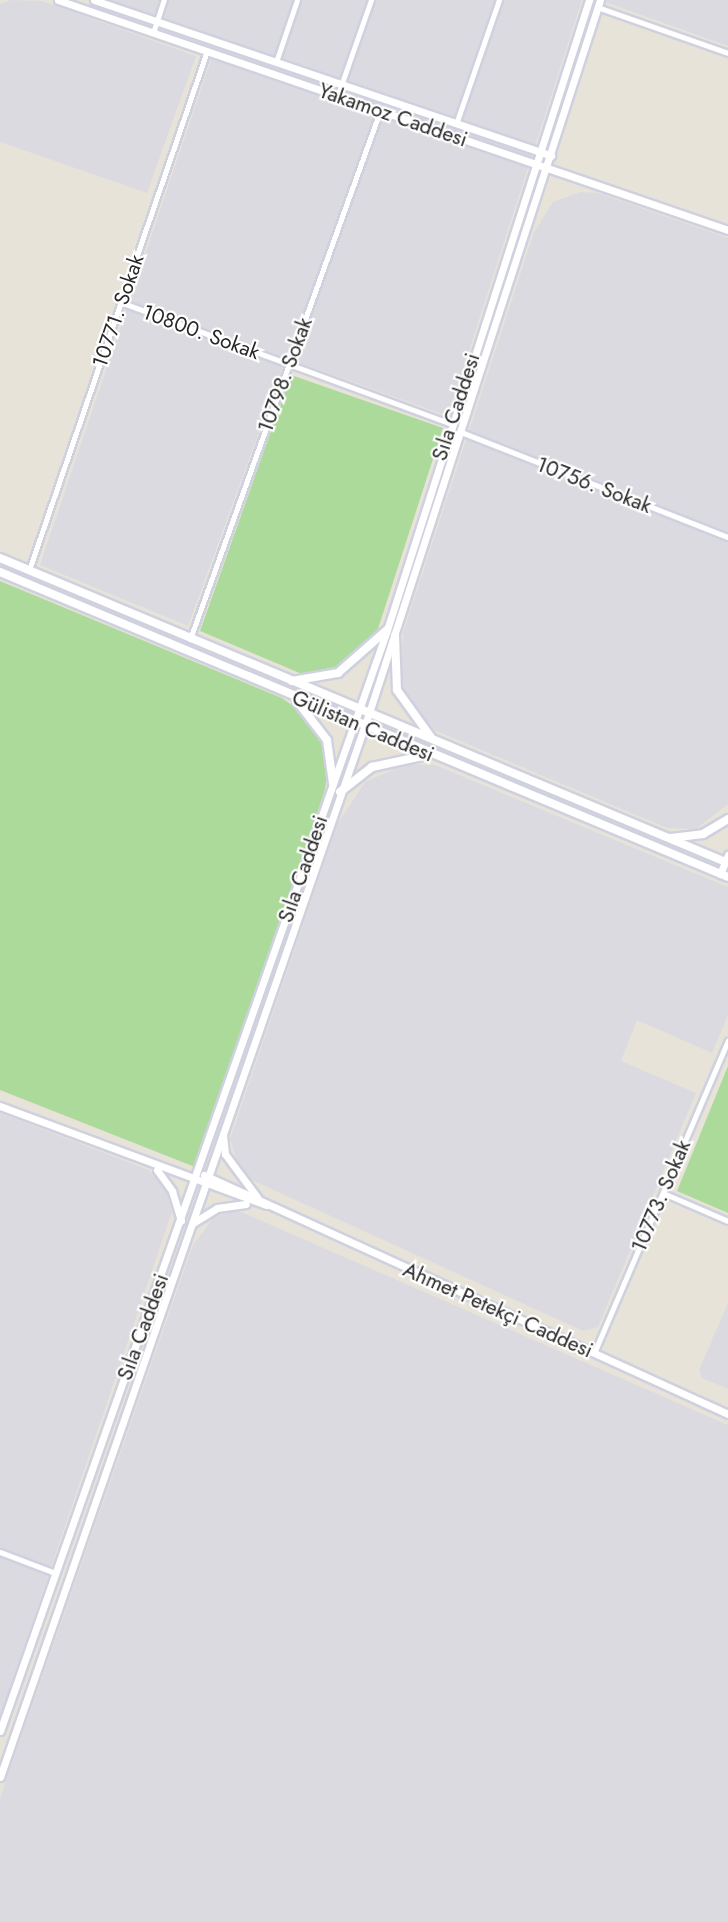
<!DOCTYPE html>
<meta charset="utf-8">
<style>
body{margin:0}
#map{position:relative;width:728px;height:1922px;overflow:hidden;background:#e8e3d9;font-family:Jost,sans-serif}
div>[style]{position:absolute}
.industrial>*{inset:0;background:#dcdae1}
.green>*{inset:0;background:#abda9b}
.roads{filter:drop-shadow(2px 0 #cfd1df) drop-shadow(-2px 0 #cfd1df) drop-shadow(0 2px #cfd1df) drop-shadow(0 -2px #cfd1df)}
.minor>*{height:5px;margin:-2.5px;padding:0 2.5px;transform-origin:2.5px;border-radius:2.5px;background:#fff}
.tertiary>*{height:7px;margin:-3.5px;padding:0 3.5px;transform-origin:3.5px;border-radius:3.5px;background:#fff}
.secondary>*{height:8px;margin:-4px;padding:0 4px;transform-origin:4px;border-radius:4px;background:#fff}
span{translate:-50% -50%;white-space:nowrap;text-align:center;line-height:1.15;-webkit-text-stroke:4.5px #fff;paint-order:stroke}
.street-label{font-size:21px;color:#272727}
</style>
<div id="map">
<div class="industrial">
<div style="clip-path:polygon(11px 0,42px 1px,196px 56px,147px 193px,0 142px,0 4px)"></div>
<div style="clip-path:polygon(107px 0,582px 0,448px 416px,286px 358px,188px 626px,40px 565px,218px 39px)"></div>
<div style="clip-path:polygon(728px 0,728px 46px,605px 2px,605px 0)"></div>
<div style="clip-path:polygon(580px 192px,598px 193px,728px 238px,728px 804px,696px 829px,667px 828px,436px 731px,409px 702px,401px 682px,403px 633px,534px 232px,553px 202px)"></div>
<div style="clip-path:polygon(406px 764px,435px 765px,728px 887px,728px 1015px,712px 1053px,637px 1020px,621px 1061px,696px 1093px,598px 1327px,583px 1331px,241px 1175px,230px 1139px,338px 823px,365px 782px)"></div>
<div style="clip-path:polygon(0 1113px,149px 1170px,167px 1193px,172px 1212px,0 1717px)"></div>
<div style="clip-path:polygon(237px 1210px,728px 1425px,728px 1922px,0 1922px,0 1798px,193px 1245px,214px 1217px)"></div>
<div style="clip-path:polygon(728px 1303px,728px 1389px,702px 1378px,699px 1370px)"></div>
</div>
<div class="green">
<div style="clip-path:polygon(291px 375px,443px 428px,376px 635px,343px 665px,302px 674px,200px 631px)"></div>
<div style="clip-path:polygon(0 581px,282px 698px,300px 711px,322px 743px,328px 773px,324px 793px,195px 1167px,0 1090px)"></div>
<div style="clip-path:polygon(728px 1066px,728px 1213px,677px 1191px)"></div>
</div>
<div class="roads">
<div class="minor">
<div style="left:597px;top:7px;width:139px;rotate:19.3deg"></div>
<div style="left:153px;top:33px;width:35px;rotate:-72deg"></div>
<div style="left:276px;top:62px;width:65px;rotate:-71.3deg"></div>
<div style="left:337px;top:97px;width:103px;rotate:-70.7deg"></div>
<div style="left:456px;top:124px;width:131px;rotate:-70.9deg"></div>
<div style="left:120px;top:302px;width:353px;rotate:20.2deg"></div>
<div style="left:461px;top:432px;width:287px;rotate:21.5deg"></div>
<div style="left:29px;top:570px;width:549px;rotate:-71.07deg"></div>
<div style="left:190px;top:639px;width:561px;rotate:-70.21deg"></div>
<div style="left:663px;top:1193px;width:71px;rotate:23.3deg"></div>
<div style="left:594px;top:1353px;width:340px;rotate:-66.8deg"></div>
<div style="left:0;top:1552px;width:59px;rotate:20.9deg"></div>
</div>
<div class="tertiary">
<div style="left:58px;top:0;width:708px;rotate:18.95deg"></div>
<div style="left:94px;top:0;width:483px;rotate:18.8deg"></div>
<div style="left:720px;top:874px;width:21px;rotate:-67deg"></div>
<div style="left:0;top:1106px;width:284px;rotate:20.4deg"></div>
<div style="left:223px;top:1135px;width:19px;rotate:84deg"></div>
<div style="left:225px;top:1154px;width:54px;rotate:53.3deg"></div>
<div style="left:157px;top:1170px;width:26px;rotate:54deg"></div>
<div style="left:172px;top:1191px;width:31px;rotate:73deg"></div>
<div style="left:204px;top:1175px;width:576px;rotate:24.52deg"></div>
<div style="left:193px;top:1223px;width:28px;rotate:-32deg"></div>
<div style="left:217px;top:1208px;width:29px;rotate:-8deg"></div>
<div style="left:0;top:1731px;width:1167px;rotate:-70.63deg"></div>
<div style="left:387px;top:630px;width:662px;rotate:-72.22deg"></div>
<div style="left:0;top:1777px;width:1126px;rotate:-70.87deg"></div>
<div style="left:369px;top:713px;width:749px;rotate:-72.05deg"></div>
</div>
<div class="secondary">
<div style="left:0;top:558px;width:789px;rotate:22.73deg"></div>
<div style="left:0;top:572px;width:789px;rotate:22.73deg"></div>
<div style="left:395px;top:636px;width:54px;rotate:87.9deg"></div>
<div style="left:397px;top:690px;width:57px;rotate:54.3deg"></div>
<div style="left:292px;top:681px;width:47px;rotate:-9.9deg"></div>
<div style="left:338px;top:673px;width:65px;rotate:-41.3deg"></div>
<div style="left:297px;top:701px;width:49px;rotate:52.4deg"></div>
<div style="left:327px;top:740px;width:43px;rotate:82.1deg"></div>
<div style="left:340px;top:792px;width:41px;rotate:-38deg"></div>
<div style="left:372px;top:767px;width:56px;rotate:-12.3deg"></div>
<div style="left:671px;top:838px;width:32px;rotate:-7deg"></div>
<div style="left:703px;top:834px;width:29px;rotate:-31deg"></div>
</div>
</div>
<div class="street-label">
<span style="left:393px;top:115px;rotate:19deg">Yakamoz Caddesi</span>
<span style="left:118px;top:311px;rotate:-71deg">10771. Sokak</span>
<span style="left:201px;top:332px;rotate:20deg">10800. Sokak</span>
<span style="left:285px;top:375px;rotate:-70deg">10798. Sokak</span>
<span style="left:456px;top:407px;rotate:-72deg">Sıla Caddesi</span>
<span style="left:594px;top:485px;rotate:21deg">10756. Sokak</span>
<span style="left:363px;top:726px;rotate:23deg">Gülistan Caddesi</span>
<span style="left:303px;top:869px;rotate:-71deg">Sıla Caddesi</span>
<span style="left:661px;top:1196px;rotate:-67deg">10773. Sokak</span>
<span style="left:498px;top:1310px;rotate:24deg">Ahmet Petekçi Caddesi</span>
<span style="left:143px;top:1327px;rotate:-70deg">Sıla Caddesi</span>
</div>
</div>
